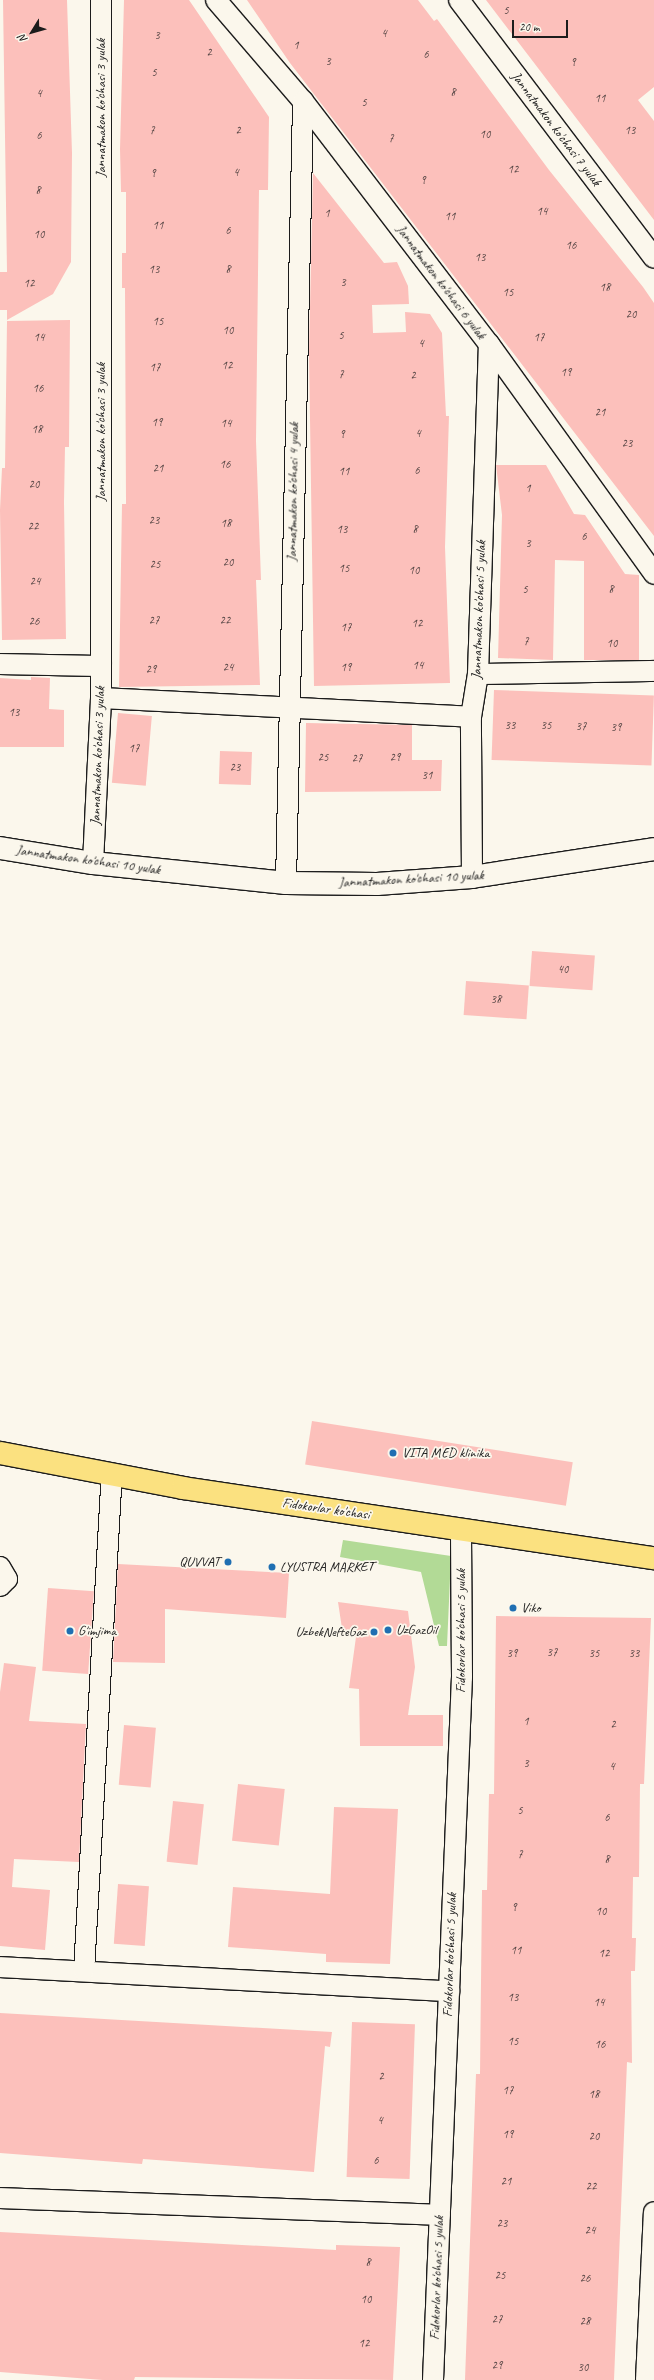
<!DOCTYPE html>
<style>
body{margin:0}
#map{position:relative;width:654px;height:2380px;overflow:hidden;background:#fbf7ec;font-family:Caveat,sans-serif}
div>[style]{position:absolute}
.green>*{inset:0;background:#b2da96}
.building>*{inset:0;background:#fcc0bb;transform-origin:0 0}
.roads{filter:drop-shadow(1px 0 #1c1c1c) drop-shadow(-1px 0 #1c1c1c) drop-shadow(0 1px #1c1c1c) drop-shadow(0 -1px #1c1c1c)}
.minor>*{height:20px;margin:-10px;padding:0 10px;transform-origin:10px;border-radius:10px;background:#fbf7ec}
.tertiary>*{height:22px;margin:-11px;padding:0 11px;transform-origin:11px;border-radius:11px;background:#fbf7ec}
.primary>*{height:22px;margin:-11px;padding:0 11px;transform-origin:11px;border-radius:11px;background:#fbe180}
.dots>*{width:11px;height:11px;translate:-50% -50%;box-sizing:border-box;border:2px solid #fbf7ec;border-radius:50%}
span{translate:-50% -50%;white-space:nowrap;text-align:center;line-height:1.15;-webkit-text-stroke:3.5px #fbf7ec;paint-order:stroke}
.number-label{font-size:12px;color:#544544}
.number-label span{-webkit-text-stroke-width:0}
.street-label{font-size:14px;color:#1c1c1c}
.poi-label{font-size:14px;color:#1c1c1c}
.left{translate:0 -50%;text-align:left}
.right{translate:-100% -50%;text-align:right}
.north{position:absolute;left:12px;top:12px;width:40px;height:40px;-webkit-text-stroke:3px #fbf7ec;paint-order:stroke;rotate:233deg;font-size:11px;font-weight:700;line-height:16px;text-align:center;color:#1c1c1c}
.north::after{content:'';display:block;margin:auto;width:14px;height:18px;background:#1c1c1c;clip-path:polygon(50% 0,100% 100%,50% 72%,0 100%)}
.scale{position:absolute;left:512px;top:20px;width:56px;height:18px;box-sizing:border-box;border:2px solid #1c1c1c;border-top:0;padding-left:5px;font-size:12px;line-height:14px;white-space:nowrap;color:#1c1c1c;-webkit-text-stroke:3px #fbf7ec;paint-order:stroke}
</style>
<div id="map">
<div class="green">
<div style="clip-path:polygon(343px 1540px,451px 1556px,447px 1646px,439px 1646px,421px 1572px,340px 1557px)"></div>
</div>
<div class="building">
<div style="clip-path:polygon(3px 0,67px 0,72px 153px,71px 262px,53px 294px,7px 320px,7px 310px,0 310px,0 272px,7px 272px)"></div>
<div style="clip-path:polygon(124px 0,189px 0,269px 117px,268px 190px,259px 190px,256px 441px,261px 580px,256px 580px,260px 685px,119px 687px,122px 504px,126px 504px,125px 288px,122px 288px,122px 253px,126px 253px,126px 192px,121px 192px,120px 149px)"></div>
<div style="clip-path:polygon(247px 0,418px 0,434px 21px,437px 19px,549px 170px,643px 287px,654px 303px,654px 536px,290px 63px)"></div>
<div style="clip-path:polygon(486px 0,654px 0,654px 87px,638px 100px,654px 121px,654px 220px)"></div>
<div style="clip-path:polygon(313px 173px,384px 263px,397px 262px,408px 286px,409px 304px,372px 305px,373px 333px,406px 332px,405px 312px,430px 314px,442px 333px,446px 416px,449px 416px,445px 547px,450px 683px,314px 686px,309px 352px)"></div>
<div style="clip-path:polygon(70px 320px,69px 447px,65px 447px,64px 502px,66px 639px,2px 640px,0 510px,2px 468px,5px 468px,7px 321px)"></div>
<div style="clip-path:polygon(496px 465px,546px 465px,574px 514px,585px 515px,625px 574px,639px 575px,639px 660px,584px 660px,584px 561px,555px 560px,553px 660px,498px 658px,502px 515px)"></div>
<div style="clip-path:polygon(31px 677px,50px 678px,49px 709px,64px 710px,64px 747px,0 747px,0 678px,31px 680px)"></div>
<div style="left:494px;top:690px;width:160px;height:70px;rotate:2deg"></div>
<div style="left:118px;top:713px;width:34px;height:70px;rotate:5deg"></div>
<div style="clip-path:polygon(306px 723px,412px 725px,412px 760px,442px 760px,441px 791px,305px 792px)"></div>
<div style="left:220px;top:751px;width:32px;height:33px;rotate:2deg"></div>
<div style="left:532px;top:951px;width:63px;height:35px;rotate:4deg"></div>
<div style="left:466px;top:981px;width:63px;height:34px;rotate:4deg"></div>
<div style="left:312px;top:1421px;width:264px;height:44px;rotate:9deg"></div>
<div style="clip-path:polygon(118px 1564px,289px 1573px,286px 1618px,165px 1609px,165px 1663px,113px 1662px)"></div>
<div style="left:48px;top:1588px;width:46px;height:83px;rotate:4deg"></div>
<div style="clip-path:polygon(338px 1602px,408px 1611px,415px 1667px,408px 1715px,443px 1715px,443px 1746px,360px 1746px,359px 1689px,349px 1688px,356px 1637px,343px 1635px)"></div>
<div style="clip-path:polygon(496px 1616px,651px 1618px,644px 1784px,640px 1784px,639px 1877px,633px 1877px,632px 1938px,636px 1938px,635px 1971px,631px 1971px,632px 2063px,627px 2062px,614px 2380px,465px 2380px,476px 2074px,480px 2074px,482px 1890px,487px 1890px,489px 1794px,494px 1794px)"></div>
<div style="clip-path:polygon(4px 1663px,36px 1667px,29px 1721px,86px 1724px,79px 1862px,14px 1859px,12px 1887px,50px 1890px,45px 1950px,0 1946px,0 1692px)"></div>
<div style="left:124px;top:1725px;width:32px;height:60px;rotate:5deg"></div>
<div style="left:238px;top:1784px;width:47px;height:57px;rotate:6deg"></div>
<div style="left:173px;top:1801px;width:31px;height:61px;rotate:6deg"></div>
<div style="clip-path:polygon(334px 1807px,398px 1809px,390px 1964px,326px 1962px,326px 1954px,228px 1947px,233px 1887px,330px 1894px)"></div>
<div style="left:118px;top:1884px;width:31px;height:60px;rotate:4deg"></div>
<div style="clip-path:polygon(0 2013px,332px 2032px,330px 2047px,325px 2046px,314px 2172px,143px 2159px,142px 2164px,0 2153px)"></div>
<div style="left:352px;top:2022px;width:63px;height:155px;rotate:2deg"></div>
<div style="clip-path:polygon(0 2232px,336px 2250px,336px 2245px,400px 2247px,393px 2380px,135px 2377px,134px 2380px,103px 2380px,0 2372px)"></div>
</div>
<div class="roads">
<div class="minor">
<div style="left:216px;top:0;width:133px;rotate:49.3deg"></div>
<div style="left:303px;top:101px;width:306px;rotate:52.6deg"></div>
<div style="left:489px;top:344px;width:283px;rotate:54.3deg"></div>
<div style="left:459px;top:0;width:323px;rotate:52.9deg"></div>
<div style="left:0;top:664px;width:101px;rotate:1.1deg"></div>
<div style="left:478px;top:674px;width:176px;rotate:-1deg"></div>
<div style="left:101px;top:698px;width:370px;rotate:2.9deg"></div>
<div style="left:93px;top:863px;width:165px;rotate:-87.2deg"></div>
<div style="left:101px;top:698px;width:698px;rotate:-90deg"></div>
<div style="left:472px;top:877px;width:160px;rotate:-90.4deg"></div>
<div style="left:471px;top:717px;width:44px;rotate:-80.8deg"></div>
<div style="left:478px;top:674px;width:330px;rotate:-88.1deg"></div>
<div style="left:286px;top:883px;width:782px;rotate:-88.75deg"></div>
<div style="left:0;top:1567px;width:14px;rotate:60deg"></div>
<div style="left:7px;top:1579px;width:10px;rotate:135deg"></div>
<div style="left:0;top:1967px;width:450px;rotate:3.1deg"></div>
<div style="left:84px;top:1971px;width:497px;rotate:-86.8deg"></div>
<div style="left:0;top:2198px;width:440px;rotate:2.2deg"></div>
<div style="left:433px;top:2380px;width:704px;rotate:-87.64deg"></div>
<div style="left:462px;top:1677px;width:148px;rotate:-90.4deg"></div>
<div style="left:646px;top:2380px;width:168px;rotate:-87.3deg"></div>
</div>
<div class="tertiary">
<div style="left:0;top:848px;width:94px;rotate:9.2deg"></div>
<div style="left:93px;top:863px;width:194px;rotate:5.9deg"></div>
<div style="left:286px;top:883px;width:91px;rotate:0.6deg"></div>
<div style="left:377px;top:884px;width:95px;rotate:-4.2deg"></div>
<div style="left:472px;top:877px;width:184px;rotate:-8.7deg"></div>
</div>
<div class="primary">
<div style="left:0;top:1453px;width:186px;rotate:10.8deg"></div>
<div style="left:183px;top:1488px;width:476px;rotate:8.5deg"></div>
</div>
</div>
<div class="dots">
<div style="left:393px;top:1453px;background:#1f6fb2"></div>
<div style="left:228px;top:1562px;background:#1f6fb2"></div>
<div style="left:272px;top:1567px;background:#1f6fb2"></div>
<div style="left:513px;top:1608px;background:#1f6fb2"></div>
<div style="left:388px;top:1630px;background:#1f6fb2"></div>
<div style="left:70px;top:1631px;background:#1f6fb2"></div>
<div style="left:374px;top:1632px;background:#1f6fb2"></div>
</div>
<div class="number-label">
<span style="left:506px;top:11px">5</span>
<span style="left:384px;top:34px">4</span>
<span style="left:157px;top:36px">3</span>
<span style="left:296px;top:46px">1</span>
<span style="left:209px;top:53px">2</span>
<span style="left:426px;top:55px">6</span>
<span style="left:328px;top:62px">3</span>
<span style="left:573px;top:63px">9</span>
<span style="left:154px;top:73px">5</span>
<span style="left:453px;top:93px">8</span>
<span style="left:39px;top:94px">4</span>
<span style="left:600px;top:99px">11</span>
<span style="left:364px;top:103px">5</span>
<span style="left:152px;top:131px">7</span>
<span style="left:238px;top:131px">2</span>
<span style="left:630px;top:131px">13</span>
<span style="left:485px;top:135px">10</span>
<span style="left:39px;top:136px">6</span>
<span style="left:391px;top:139px">7</span>
<span style="left:513px;top:170px">12</span>
<span style="left:236px;top:173px">4</span>
<span style="left:153px;top:174px">9</span>
<span style="left:423px;top:181px">9</span>
<span style="left:38px;top:191px">8</span>
<span style="left:542px;top:212px">14</span>
<span style="left:327px;top:214px">1</span>
<span style="left:450px;top:217px">11</span>
<span style="left:158px;top:226px">11</span>
<span style="left:228px;top:231px">6</span>
<span style="left:39px;top:235px">10</span>
<span style="left:571px;top:246px">16</span>
<span style="left:480px;top:258px">13</span>
<span style="left:154px;top:270px">13</span>
<span style="left:228px;top:270px">8</span>
<span style="left:343px;top:283px">3</span>
<span style="left:29px;top:284px">12</span>
<span style="left:605px;top:288px">18</span>
<span style="left:508px;top:293px">15</span>
<span style="left:631px;top:315px">20</span>
<span style="left:158px;top:322px">15</span>
<span style="left:228px;top:331px">10</span>
<span style="left:341px;top:336px">5</span>
<span style="left:39px;top:338px">14</span>
<span style="left:539px;top:338px">17</span>
<span style="left:421px;top:344px">4</span>
<span style="left:227px;top:366px">12</span>
<span style="left:155px;top:368px">17</span>
<span style="left:566px;top:373px">19</span>
<span style="left:341px;top:375px">7</span>
<span style="left:413px;top:376px">2</span>
<span style="left:38px;top:389px">16</span>
<span style="left:600px;top:413px">21</span>
<span style="left:157px;top:423px">19</span>
<span style="left:226px;top:424px">14</span>
<span style="left:37px;top:430px">18</span>
<span style="left:418px;top:434px">4</span>
<span style="left:342px;top:435px">9</span>
<span style="left:627px;top:444px">23</span>
<span style="left:225px;top:465px">16</span>
<span style="left:158px;top:469px">21</span>
<span style="left:417px;top:471px">6</span>
<span style="left:344px;top:472px">11</span>
<span style="left:34px;top:485px">20</span>
<span style="left:528px;top:489px">1</span>
<span style="left:154px;top:521px">23</span>
<span style="left:226px;top:524px">18</span>
<span style="left:33px;top:527px">22</span>
<span style="left:342px;top:530px">13</span>
<span style="left:415px;top:530px">8</span>
<span style="left:584px;top:537px">6</span>
<span style="left:528px;top:544px">3</span>
<span style="left:228px;top:563px">20</span>
<span style="left:155px;top:565px">25</span>
<span style="left:344px;top:569px">15</span>
<span style="left:414px;top:571px">10</span>
<span style="left:35px;top:582px">24</span>
<span style="left:525px;top:590px">5</span>
<span style="left:611px;top:590px">8</span>
<span style="left:154px;top:621px">27</span>
<span style="left:225px;top:621px">22</span>
<span style="left:34px;top:622px">26</span>
<span style="left:417px;top:624px">12</span>
<span style="left:346px;top:628px">17</span>
<span style="left:526px;top:642px">7</span>
<span style="left:612px;top:644px">10</span>
<span style="left:418px;top:666px">14</span>
<span style="left:228px;top:668px">24</span>
<span style="left:346px;top:668px">19</span>
<span style="left:151px;top:670px">29</span>
<span style="left:14px;top:713px">13</span>
<span style="left:510px;top:726px">33</span>
<span style="left:546px;top:726px">35</span>
<span style="left:581px;top:727px">37</span>
<span style="left:616px;top:728px">39</span>
<span style="left:134px;top:749px">17</span>
<span style="left:323px;top:758px">25</span>
<span style="left:395px;top:758px">29</span>
<span style="left:357px;top:759px">27</span>
<span style="left:235px;top:768px">23</span>
<span style="left:427px;top:776px">31</span>
<span style="left:563px;top:970px">40</span>
<span style="left:496px;top:1000px">38</span>
<span style="left:552px;top:1653px">37</span>
<span style="left:512px;top:1654px">39</span>
<span style="left:594px;top:1654px">35</span>
<span style="left:634px;top:1654px">33</span>
<span style="left:526px;top:1722px">1</span>
<span style="left:613px;top:1725px">2</span>
<span style="left:526px;top:1764px">3</span>
<span style="left:612px;top:1767px">4</span>
<span style="left:520px;top:1811px">5</span>
<span style="left:607px;top:1818px">6</span>
<span style="left:520px;top:1855px">7</span>
<span style="left:607px;top:1860px">8</span>
<span style="left:514px;top:1908px">9</span>
<span style="left:601px;top:1912px">10</span>
<span style="left:516px;top:1951px">11</span>
<span style="left:604px;top:1954px">12</span>
<span style="left:513px;top:1998px">13</span>
<span style="left:599px;top:2003px">14</span>
<span style="left:513px;top:2042px">15</span>
<span style="left:600px;top:2045px">16</span>
<span style="left:381px;top:2077px">2</span>
<span style="left:508px;top:2091px">17</span>
<span style="left:594px;top:2095px">18</span>
<span style="left:380px;top:2121px">4</span>
<span style="left:508px;top:2135px">19</span>
<span style="left:594px;top:2137px">20</span>
<span style="left:376px;top:2161px">6</span>
<span style="left:506px;top:2182px">21</span>
<span style="left:591px;top:2187px">22</span>
<span style="left:502px;top:2224px">23</span>
<span style="left:590px;top:2231px">24</span>
<span style="left:368px;top:2263px">8</span>
<span style="left:500px;top:2276px">25</span>
<span style="left:585px;top:2279px">26</span>
<span style="left:366px;top:2300px">10</span>
<span style="left:497px;top:2320px">27</span>
<span style="left:585px;top:2322px">28</span>
<span style="left:364px;top:2344px">12</span>
<span style="left:497px;top:2366px">29</span>
<span style="left:583px;top:2368px">30</span>
</div>
<div class="street-label">
<span style="left:101px;top:108px;rotate:-90deg">Jannatmakon ko'chasi 3 yulak</span>
<span style="left:556px;top:129px;rotate:53deg">Jannatmakon ko'chasi 7 yulak</span>
<span style="left:441px;top:282px;rotate:53deg">Jannatmakon ko'chasi 6 yulak</span>
<span style="left:101px;top:432px;rotate:-90deg">Jannatmakon ko'chasi 3 yulak</span>
<span style="left:293px;top:492px;rotate:-89deg">Jannatmakon ko'chasi 4 yulak</span>
<span style="left:479px;top:610px;rotate:-88deg">Jannatmakon ko'chasi 5 yulak</span>
<span style="left:98px;top:756px;rotate:-88deg">Jannatmakon ko'chasi 3 yulak</span>
<span style="left:88px;top:860px;rotate:8deg">Jannatmakon ko'chasi 10 yulak</span>
<span style="left:411px;top:879px;rotate:-3deg">Jannatmakon ko'chasi 10 yulak</span>
<span style="left:326px;top:1509px;rotate:8deg">Fidokorlar ko'chasi</span>
<span style="left:461px;top:1631px;rotate:-90deg">Fidokorlar ko'chasi 5 yulak</span>
<span style="left:450px;top:1955px;rotate:-88deg">Fidokorlar ko'chasi 5 yulak</span>
<span style="left:437px;top:2278px;rotate:-88deg">Fidokorlar ko'chasi 5 yulak</span>
</div>
<div class="poi-label">
<span class="left" style="left:402px;top:1453px">VITA MED klinika</span>
<span class="right" style="left:220px;top:1562px">QUVVAT</span>
<span class="left" style="left:280px;top:1567px">LYUSTRA MARKET</span>
<span class="left" style="left:521px;top:1608px">Viko</span>
<span class="left" style="left:396px;top:1630px">UzGazOil</span>
<span class="left" style="left:78px;top:1631px">G'imjima</span>
<span class="right" style="left:366px;top:1632px">UzbekNefteGaz</span>
</div>
<div class="north">N</div>
<div class="scale">20 m</div>
</div>
